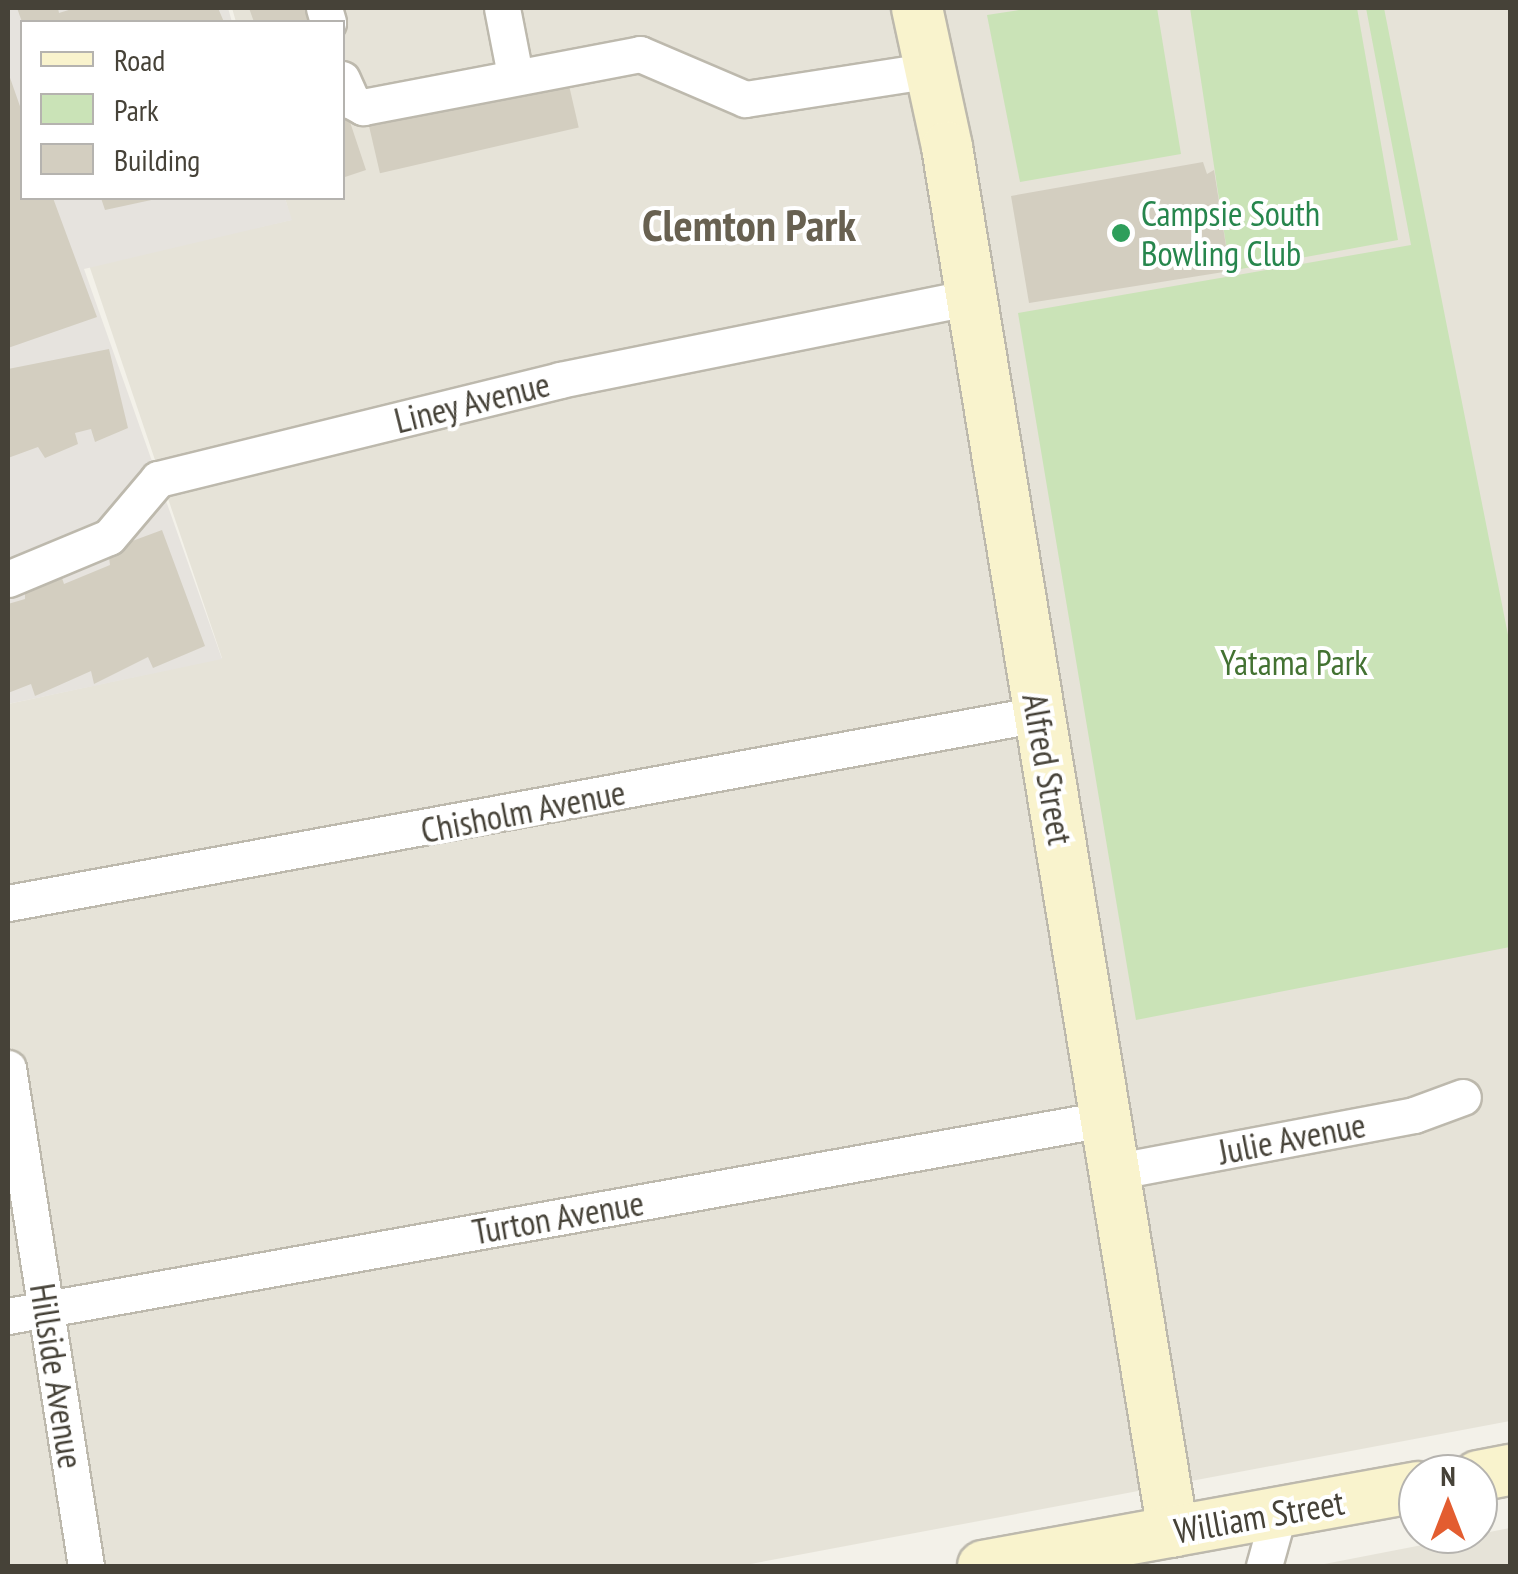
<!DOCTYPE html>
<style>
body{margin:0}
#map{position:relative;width:1518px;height:1574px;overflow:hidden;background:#f3f1e9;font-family:"PT Sans Narrow",sans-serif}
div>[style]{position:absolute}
.residential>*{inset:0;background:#e6e3d8}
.industrial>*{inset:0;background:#e6e3de}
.green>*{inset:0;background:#cae3b7}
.building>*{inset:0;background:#d3cec0;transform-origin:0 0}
.roads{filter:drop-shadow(2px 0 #bdb9ad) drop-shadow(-2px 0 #bdb9ad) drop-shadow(0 2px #bdb9ad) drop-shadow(0 -2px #bdb9ad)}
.street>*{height:35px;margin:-17.5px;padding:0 17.5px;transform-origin:17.5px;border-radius:17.5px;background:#fff}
.secondary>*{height:50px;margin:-25px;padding:0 25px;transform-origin:25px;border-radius:25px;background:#f9f3cd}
.dots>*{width:28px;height:28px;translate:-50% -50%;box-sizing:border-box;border:5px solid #fff;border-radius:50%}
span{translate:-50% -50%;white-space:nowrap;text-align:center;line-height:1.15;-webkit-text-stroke:8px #fff;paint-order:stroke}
.leisure-label{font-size:35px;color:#27864d}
.left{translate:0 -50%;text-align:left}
.street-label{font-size:35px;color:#464238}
.park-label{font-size:35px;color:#437232}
.district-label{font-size:45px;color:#686151;font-weight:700}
.frame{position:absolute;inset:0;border:10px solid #464238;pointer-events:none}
.legend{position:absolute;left:20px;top:20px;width:325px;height:180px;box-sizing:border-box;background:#fff;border:2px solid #b5b3af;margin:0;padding:12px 18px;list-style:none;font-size:30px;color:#464238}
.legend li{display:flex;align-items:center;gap:20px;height:50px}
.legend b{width:50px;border:2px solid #b5b3af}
.north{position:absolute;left:1398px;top:1454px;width:100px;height:100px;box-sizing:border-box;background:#fff;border:2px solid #b5b3af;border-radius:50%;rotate:0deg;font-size:28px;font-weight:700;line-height:40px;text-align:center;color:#464238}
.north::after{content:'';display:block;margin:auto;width:35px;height:45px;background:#e35d30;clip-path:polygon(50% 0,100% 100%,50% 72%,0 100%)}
</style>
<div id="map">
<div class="residential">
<div style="clip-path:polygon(232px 8px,1510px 8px,1510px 1421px,740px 1566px,8px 1566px,8px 704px,222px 658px,89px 265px,291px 220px,285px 198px,342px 198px,342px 22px,236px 22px)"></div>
<div style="clip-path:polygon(1510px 1528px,1510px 1566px,1314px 1566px)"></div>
</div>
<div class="industrial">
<div style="clip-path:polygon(8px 8px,228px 8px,232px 22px,22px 22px,22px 198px,285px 198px,292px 220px,84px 269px,222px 659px,8px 704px)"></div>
</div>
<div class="green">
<div style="clip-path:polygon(1032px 8px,1157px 8px,1181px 154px,1020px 182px,987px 15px)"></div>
<div style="clip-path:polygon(1190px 8px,1357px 8px,1398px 240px,1230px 271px)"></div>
<div style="clip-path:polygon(1366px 8px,1384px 8px,1510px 645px,1510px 947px,1136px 1020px,1018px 313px,1411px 245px)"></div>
</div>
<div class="building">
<div style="clip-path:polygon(17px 8px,58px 8px,59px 13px,75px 8px,218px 8px,224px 22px,22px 22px)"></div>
<div style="clip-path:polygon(249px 8px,314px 8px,319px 22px,254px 22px)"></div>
<div style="left:565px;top:68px;width:61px;height:204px;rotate:77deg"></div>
<div style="clip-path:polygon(8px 72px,22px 112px,22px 198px,53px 198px,97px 317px,8px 348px)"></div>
<div style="clip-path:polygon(342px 98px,366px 170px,342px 178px)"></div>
<div style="clip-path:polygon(1203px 162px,1207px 174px,1214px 170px,1230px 271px,1029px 303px,1011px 196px)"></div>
<div style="clip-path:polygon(101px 198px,155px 198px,156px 199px,105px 210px)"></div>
<div style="clip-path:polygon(109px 349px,128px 428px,95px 442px,91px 429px,75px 433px,78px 444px,45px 458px,38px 447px,8px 458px,8px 369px)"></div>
<div style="clip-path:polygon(162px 530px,205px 646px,153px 668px,148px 657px,94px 684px,91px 671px,35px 696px,31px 684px,8px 693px,8px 604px,25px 599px,25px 586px,59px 569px,64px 584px,110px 565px,108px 550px)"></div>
</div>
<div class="roads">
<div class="street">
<div style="left:324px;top:8px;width:15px;rotate:74deg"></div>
<div style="left:502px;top:8px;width:68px;rotate:79deg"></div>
<div style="left:342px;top:79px;width:24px;rotate:66deg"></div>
<div style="left:352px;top:101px;width:13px;rotate:29deg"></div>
<div style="left:363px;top:107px;width:282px;rotate:-10.8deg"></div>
<div style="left:640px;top:54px;width:114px;rotate:23.2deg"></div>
<div style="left:745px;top:99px;width:190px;rotate:-8.8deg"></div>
<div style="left:8px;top:579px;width:109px;rotate:-22.6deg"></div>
<div style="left:109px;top:537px;width:76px;rotate:-49.8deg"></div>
<div style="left:158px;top:479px;width:414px;rotate:-13.8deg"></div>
<div style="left:560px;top:380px;width:419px;rotate:-11.4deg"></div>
<div style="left:8px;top:903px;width:1048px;rotate:-10.39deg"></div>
<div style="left:8px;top:1068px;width:504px;rotate:81.1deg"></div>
<div style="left:1118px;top:1171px;width:301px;rotate:-10.7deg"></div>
<div style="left:1414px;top:1115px;width:52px;rotate:-20.2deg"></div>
<div style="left:8px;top:1316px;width:1120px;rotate:-10.19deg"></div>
<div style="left:1264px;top:1566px;width:56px;rotate:-74.5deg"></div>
</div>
<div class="secondary">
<div style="left:917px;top:8px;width:142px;rotate:77.8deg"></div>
<div style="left:947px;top:147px;width:1403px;rotate:80.73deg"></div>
<div style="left:1478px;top:1476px;width:33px;rotate:-11deg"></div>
<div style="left:983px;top:1566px;width:442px;rotate:-10.3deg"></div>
</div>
</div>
<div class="dots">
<div style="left:1121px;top:233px;background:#2e9e5b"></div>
</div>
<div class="leisure-label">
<span class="left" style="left:1141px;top:233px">Campsie South<br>Bowling Club</span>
</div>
<div class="street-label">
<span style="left:472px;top:402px;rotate:-14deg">Liney Avenue</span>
<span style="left:1048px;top:769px;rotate:80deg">Alfred Street</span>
<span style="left:523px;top:811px;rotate:-11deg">Chisholm Avenue</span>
<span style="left:1292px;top:1138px;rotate:-11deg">Julie Avenue</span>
<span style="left:558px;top:1217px;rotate:-10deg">Turton Avenue</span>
<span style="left:57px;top:1376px;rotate:81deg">Hillside Avenue</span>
<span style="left:1259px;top:1516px;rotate:-10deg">William Street</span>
</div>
<div class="park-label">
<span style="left:1294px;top:662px">Yatama Park</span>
</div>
<div class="district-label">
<span style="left:749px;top:225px">Clemton Park</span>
</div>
<div class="frame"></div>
<ul class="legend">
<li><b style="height:12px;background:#f9f3cd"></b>Road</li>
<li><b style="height:28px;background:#cae3b7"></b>Park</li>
<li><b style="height:28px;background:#d3cec0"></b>Building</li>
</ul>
<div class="north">N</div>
</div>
